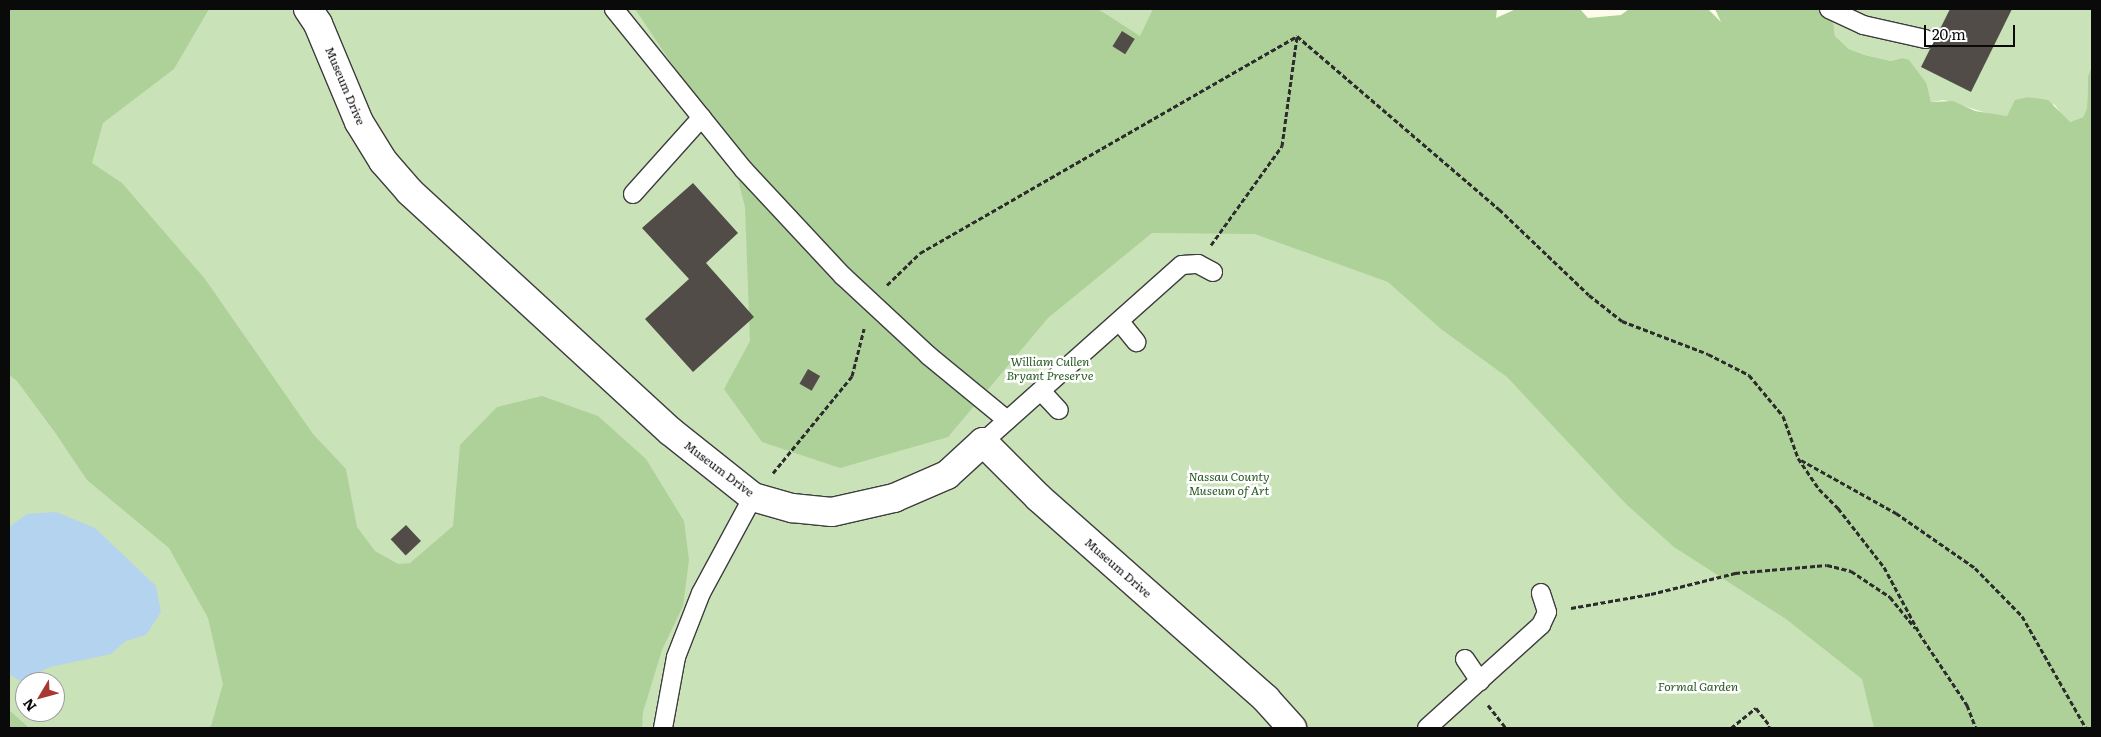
<!DOCTYPE html>
<style>
body{margin:0}
#map{position:relative;width:2101px;height:737px;overflow:hidden;background:#fdfbea;font-family:Literata,serif}
div>[style]{position:absolute}
.green>*{inset:0;background:#cae2b8}
.forest>*{inset:0;background:#add199}
.water>*{inset:0;background:#b4d3ee}
.building>*{inset:0;background:#514c48;transform-origin:0 0}
.path>*{height:3px;margin-top:-1.5px;transform-origin:0;background:repeating-linear-gradient(90deg,#2c2c2c 0 5px,transparent 0 7.5px)}
.roads{filter:drop-shadow(1px 0 #3d3d3d) drop-shadow(-1px 0 #3d3d3d) drop-shadow(0 1px #3d3d3d) drop-shadow(0 -1px #3d3d3d)}
.service>*{height:18px;margin:-9px;padding:0 9px;transform-origin:9px;border-radius:9px;background:#fff}
.minor>*{height:28px;margin:-14px;padding:0 14px;transform-origin:14px;border-radius:14px;background:#fff}
span{translate:-50% -50%;white-space:nowrap;text-align:center;line-height:1.15;-webkit-text-stroke:5px #fff;paint-order:stroke}
.street-label{font-size:12px;color:#0a0a0a}
.park-label{font-size:12px;color:#295923;font-style:italic}
.frame{position:absolute;inset:0;border:10px solid #0a0a0a;pointer-events:none}
.north{position:absolute;left:15px;top:672px;width:50px;height:50px;box-sizing:border-box;background:#fff;border:1px solid #9d9d9d;border-radius:50%;rotate:233deg;font-size:14px;font-weight:700;line-height:20px;text-align:center;color:#0a0a0a}
.north::after{content:'';display:block;margin:auto;width:18px;height:22px;background:#a93833;clip-path:polygon(50% 0,100% 100%,50% 72%,0 100%)}
.scale{position:absolute;left:1924px;top:25px;width:91px;height:22px;box-sizing:border-box;border:2px solid #0a0a0a;border-top:0;padding-left:6px;font-size:15px;line-height:18px;white-space:nowrap;color:#0a0a0a;-webkit-text-stroke:4px #fff;paint-order:stroke}
</style>
<div id="map">
<div class="green">
<div style="clip-path:polygon(evenodd,9px 9px,1432px 9px,2092px 728px,9px 728px,9px 9px,25px 682px,55px 682px,55px 712px,25px 712px,25px 682px)"></div>
<div style="clip-path:polygon(1849px 9px,2092px 9px,2092px 66px,2088px 76px,2087px 108px,2083px 117px,2070px 122px,2065px 120px,2055px 105px,2028px 97px,2007px 116px,1993px 115px,1944px 100px,1931px 102px,1927px 84px,1902px 58px,1891px 61px,1865px 55px,1849px 49px,1835px 36px,1833px 19px)"></div>
</div>
<div class="forest">
<div style="clip-path:polygon(9px 9px,209px 9px,174px 69px,103px 123px,92px 163px,122px 183px,205px 279px,313px 434px,346px 469px,357px 527px,375px 551px,398px 564px,410px 563px,453px 526px,460px 445px,497px 407px,542px 396px,598px 416px,646px 459px,684px 521px,689px 560px,683px 606px,662px 650px,643px 712px,642px 728px,207px 728px,211px 726px,223px 684px,208px 618px,169px 548px,87px 480px,54px 431px,17px 381px,9px 375px)"></div>
<div style="clip-path:polygon(635px 9px,1098px 9px,1140px 36px,1153px 9px,1497px 9px,1496px 18px,1516px 9px,1580px 9px,1588px 18px,1621px 15px,1629px 9px,1708px 9px,1721px 22px,1715px 9px,1849px 9px,1833px 19px,1835px 36px,1849px 49px,1865px 55px,1891px 61px,1902px 58px,1909px 60px,1927px 84px,1931px 102px,1953px 101px,1975px 111px,2007px 116px,2015px 100px,2028px 97px,2048px 100px,2070px 122px,2083px 117px,2087px 108px,2088px 76px,2092px 66px,2092px 728px,1874px 728px,1862px 679px,1786px 619px,1674px 547px,1626px 504px,1507px 377px,1441px 329px,1388px 282px,1255px 234px,1152px 233px,1048px 318px,948px 437px,840px 468px,762px 442px,724px 389px,750px 341px,745px 207px,731px 152px)"></div>
<div style="clip-path:polygon(9px 710px,27px 726px,30px 728px,9px 728px)"></div>
</div>
<div class="water">
<div style="clip-path:polygon(56px 512px,95px 528px,156px 586px,161px 612px,146px 635px,126px 641px,111px 654px,50px 667px,20px 681px,9px 674px,9px 527px,27px 514px)"></div>
</div>
<div class="building">
<div style="clip-path:polygon(1950px 9px,2012px 9px,1971px 92px,1921px 67px)"></div>
<div style="left:1122px;top:31px;width:15px;height:18px;rotate:32deg"></div>
<div style="clip-path:polygon(693px 183px,738px 233px,706px 263px,754px 317px,693px 372px,645px 319px,689px 279px,642px 228px)"></div>
<div style="left:808px;top:369px;width:14px;height:17px;rotate:30deg"></div>
<div style="left:406px;top:525px;width:22px;height:21px;rotate:47deg"></div>
</div>
<div class="path">
<div style="left:1211px;top:245px;width:122px;rotate:-54.4deg"></div>
<div style="left:1282px;top:146px;width:110px;rotate:-82.2deg"></div>
<div style="left:887px;top:285px;width:46px;rotate:-44.1deg"></div>
<div style="left:920px;top:253px;width:435px;rotate:-29.9deg"></div>
<div style="left:1297px;top:36px;width:266px;rotate:40.6deg"></div>
<div style="left:1499px;top:209px;width:124px;rotate:43.7deg"></div>
<div style="left:1589px;top:295px;width:42px;rotate:38.2deg"></div>
<div style="left:1622px;top:321px;width:92px;rotate:21deg"></div>
<div style="left:1708px;top:354px;width:46px;rotate:27.1deg"></div>
<div style="left:1749px;top:375px;width:53px;rotate:50.3deg"></div>
<div style="left:1783px;top:416px;width:45px;rotate:70.3deg"></div>
<div style="left:1798px;top:458px;width:37px;rotate:56deg"></div>
<div style="left:1819px;top:489px;width:27px;rotate:45deg"></div>
<div style="left:1838px;top:508px;width:75px;rotate:52.1deg"></div>
<div style="left:1884px;top:567px;width:76px;rotate:61.8deg"></div>
<div style="left:1801px;top:460px;width:109px;rotate:29.2deg"></div>
<div style="left:1896px;top:513px;width:96px;rotate:34.8deg"></div>
<div style="left:1975px;top:568px;width:67px;rotate:45.6deg"></div>
<div style="left:2022px;top:616px;width:129px;rotate:60.3deg"></div>
<div style="left:773px;top:473px;width:125px;rotate:-50.8deg"></div>
<div style="left:852px;top:376px;width:49px;rotate:-75.7deg"></div>
<div style="left:1571px;top:608px;width:81px;rotate:-9.9deg"></div>
<div style="left:1651px;top:594px;width:87px;rotate:-14deg"></div>
<div style="left:1735px;top:573px;width:92px;rotate:-5deg"></div>
<div style="left:1827px;top:565px;width:25px;rotate:14deg"></div>
<div style="left:1851px;top:571px;width:47px;rotate:33.7deg"></div>
<div style="left:1890px;top:597px;width:40px;rotate:51deg"></div>
<div style="left:1919px;top:633px;width:87px;rotate:56.3deg"></div>
<div style="left:1967px;top:705px;width:25px;rotate:69deg"></div>
<div style="left:1488px;top:705px;width:29px;rotate:52deg"></div>
<div style="left:1731px;top:728px;width:32px;rotate:-39deg"></div>
<div style="left:1756px;top:708px;width:23px;rotate:52deg"></div>
<div style="left:1770px;top:726px;width:3px;rotate:135deg"></div>
</div>
<div class="roads">
<div class="service">
<div style="left:614px;top:9px;width:207px;rotate:51.1deg"></div>
<div style="left:744px;top:170px;width:145px;rotate:47deg"></div>
<div style="left:843px;top:276px;width:117px;rotate:42.9deg"></div>
<div style="left:929px;top:356px;width:101px;rotate:39.4deg"></div>
<div style="left:1829px;top:9px;width:38px;rotate:25deg"></div>
<div style="left:1863px;top:25px;width:64px;rotate:12.7deg"></div>
<div style="left:633px;top:194px;width:103px;rotate:-48.1deg"></div>
<div style="left:1120px;top:322px;width:26px;rotate:51deg"></div>
<div style="left:1041px;top:391px;width:26px;rotate:47deg"></div>
<div style="left:983px;top:442px;width:266px;rotate:-41.7deg"></div>
<div style="left:1182px;top:265px;width:16px;rotate:-4deg"></div>
<div style="left:1198px;top:264px;width:17px;rotate:28deg"></div>
<div style="left:1465px;top:659px;width:27px;rotate:56deg"></div>
<div style="left:663px;top:728px;width:72px;rotate:-79.6deg"></div>
<div style="left:676px;top:657px;width:69px;rotate:-68.7deg"></div>
<div style="left:701px;top:593px;width:109px;rotate:-61.6deg"></div>
<div style="left:1427px;top:728px;width:154px;rotate:-42.1deg"></div>
<div style="left:1541px;top:625px;width:14px;rotate:-65deg"></div>
<div style="left:1547px;top:612px;width:20px;rotate:-108deg"></div>
</div>
<div class="minor">
<div style="left:308px;top:9px;width:18px;rotate:56deg"></div>
<div style="left:318px;top:24px;width:106px;rotate:67.3deg"></div>
<div style="left:359px;top:122px;width:46px;rotate:58.4deg"></div>
<div style="left:383px;top:161px;width:41px;rotate:48.9deg"></div>
<div style="left:410px;top:192px;width:353px;rotate:42.6deg"></div>
<div style="left:670px;top:431px;width:106px;rotate:38.5deg"></div>
<div style="left:753px;top:497px;width:41px;rotate:15.8deg"></div>
<div style="left:792px;top:508px;width:40px;rotate:5.7deg"></div>
<div style="left:832px;top:512px;width:64px;rotate:-12.7deg"></div>
<div style="left:894px;top:498px;width:58px;rotate:-23.5deg"></div>
<div style="left:947px;top:475px;width:49px;rotate:-42.5deg"></div>
<div style="left:983px;top:442px;width:79px;rotate:45deg"></div>
<div style="left:1039px;top:498px;width:303px;rotate:41.5deg"></div>
<div style="left:1266px;top:699px;width:39px;rotate:48deg"></div>
</div>
</div>
<div class="street-label">
<span style="left:345px;top:86px;rotate:67deg">Museum Drive</span>
<span style="left:719px;top:469px;rotate:37deg">Museum Drive</span>
<span style="left:1118px;top:568px;rotate:41deg">Museum Drive</span>
</div>
<div class="park-label">
<span style="left:1050px;top:369px">William Cullen<br>Bryant Preserve</span>
<span style="left:1229px;top:484px">Nassau County<br>Museum of Art</span>
<span style="left:1698px;top:687px">Formal Garden</span>
</div>
<div class="frame"></div>
<div class="north">N</div>
<div class="scale">20 m</div>
</div>
